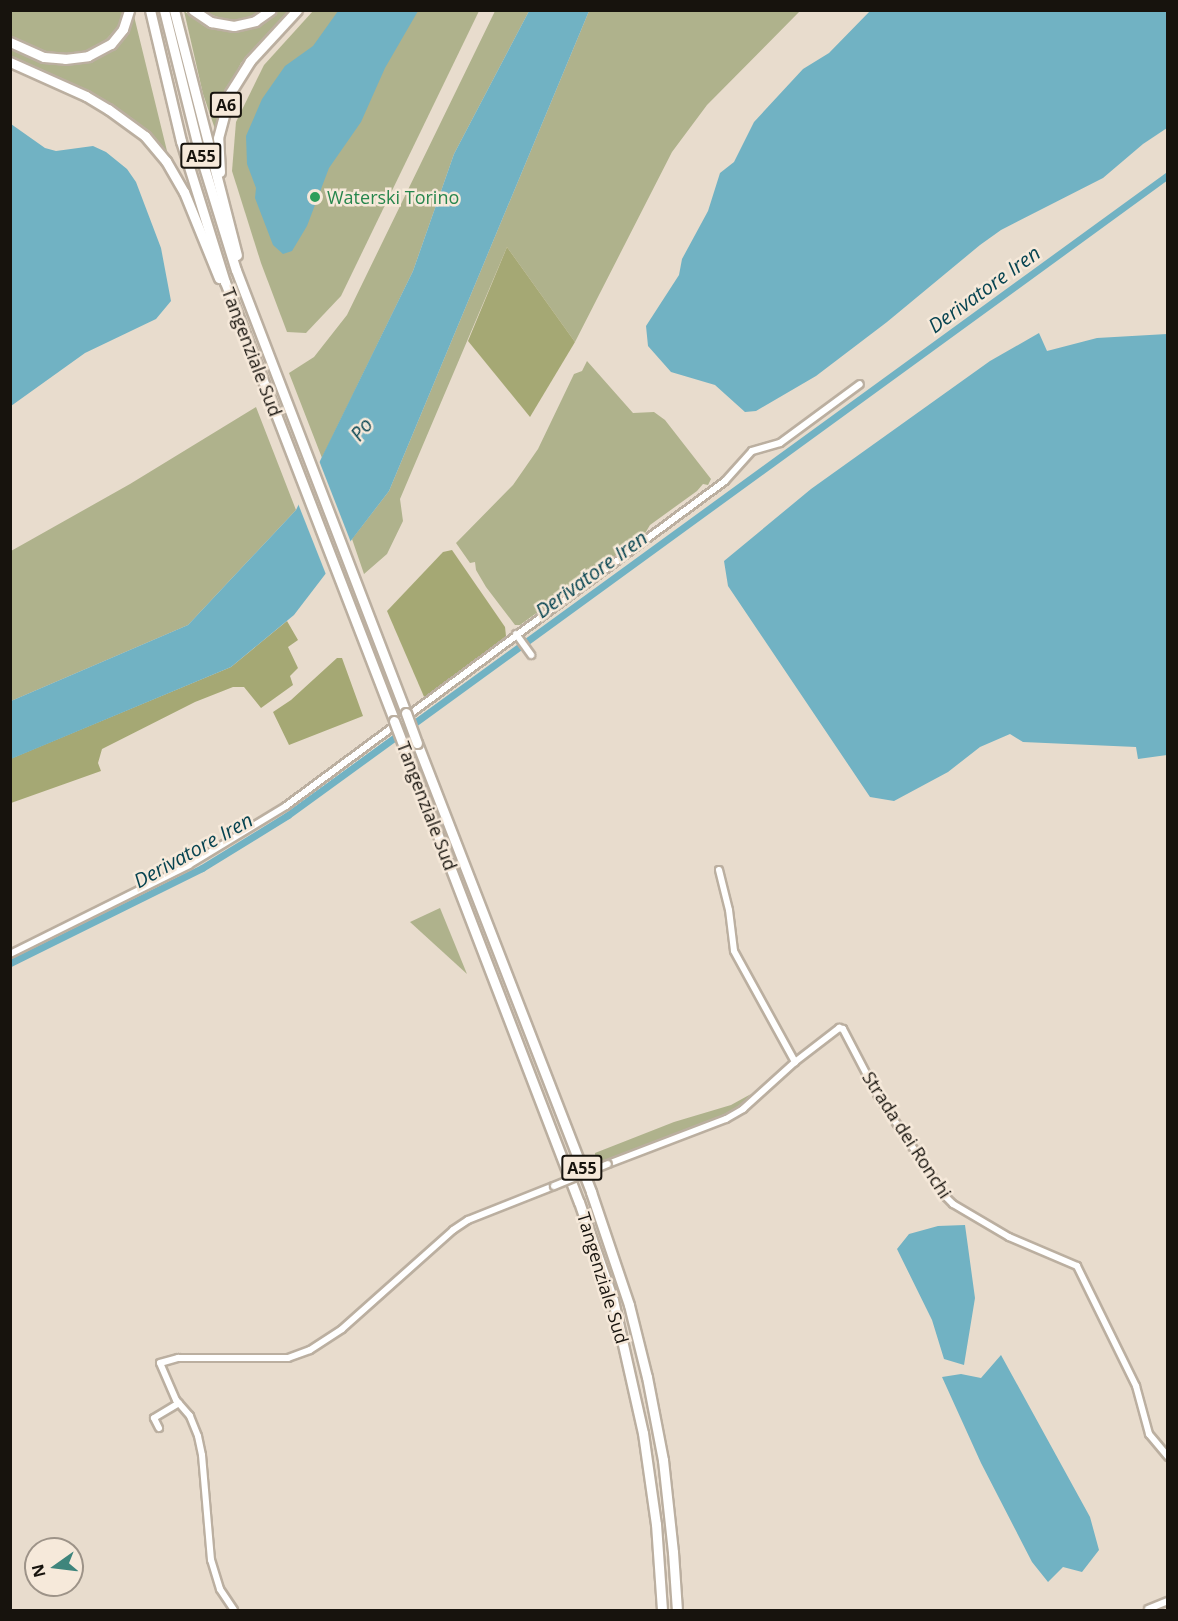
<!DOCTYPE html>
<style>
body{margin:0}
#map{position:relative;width:1178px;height:1621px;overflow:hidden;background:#e8dccd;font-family:"Open Sans",sans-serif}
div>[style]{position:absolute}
.green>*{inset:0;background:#afb28c}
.forest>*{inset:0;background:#a5a874}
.water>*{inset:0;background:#71b2c3}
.pier>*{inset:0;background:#e8dccd}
.canal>*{height:7px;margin:-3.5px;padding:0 3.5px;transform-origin:3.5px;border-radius:3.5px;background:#71b2c3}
.roads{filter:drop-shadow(2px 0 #bbafa0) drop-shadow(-2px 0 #bbafa0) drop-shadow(0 2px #bbafa0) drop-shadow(0 -2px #bbafa0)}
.minor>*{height:6px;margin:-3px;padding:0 3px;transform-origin:3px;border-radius:3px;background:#fff}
.highway>*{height:9px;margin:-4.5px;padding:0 4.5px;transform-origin:4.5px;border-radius:4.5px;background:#fff}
.bridges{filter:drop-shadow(2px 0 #bbafa0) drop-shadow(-2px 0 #bbafa0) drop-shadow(0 2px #bbafa0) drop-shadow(0 -2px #bbafa0)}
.minor-bridge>*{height:6px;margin:-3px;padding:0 3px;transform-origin:3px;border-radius:3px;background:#fff}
.highway-bridge>*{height:9px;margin:-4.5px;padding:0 4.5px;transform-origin:4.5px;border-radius:4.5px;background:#fff}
.dots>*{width:16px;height:16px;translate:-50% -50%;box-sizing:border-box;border:3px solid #f6e9da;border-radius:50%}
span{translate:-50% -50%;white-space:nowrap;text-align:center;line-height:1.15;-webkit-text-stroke:5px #f6e9da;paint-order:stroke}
.shield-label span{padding:2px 4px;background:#f6e9da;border:2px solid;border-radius:4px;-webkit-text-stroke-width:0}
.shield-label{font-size:16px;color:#17130d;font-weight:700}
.leisure-label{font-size:18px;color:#27864d}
.left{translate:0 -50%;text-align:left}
.street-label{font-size:18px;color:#17130d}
.water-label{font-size:20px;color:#074451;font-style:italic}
.frame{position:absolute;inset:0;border:12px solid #17130d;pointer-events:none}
.north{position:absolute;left:24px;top:1537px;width:60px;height:60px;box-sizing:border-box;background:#f6e9da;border:2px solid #9d9388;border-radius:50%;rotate:256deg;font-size:16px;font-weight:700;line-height:24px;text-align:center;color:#17130d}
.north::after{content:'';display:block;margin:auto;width:21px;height:27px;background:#3f857c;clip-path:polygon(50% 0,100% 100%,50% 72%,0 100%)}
</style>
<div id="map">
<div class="green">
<div style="clip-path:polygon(10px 11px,124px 11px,117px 28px,100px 46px,88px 51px,61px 54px,31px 48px,11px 37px)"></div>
<div style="clip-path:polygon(184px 11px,204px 26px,236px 32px,254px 28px,278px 11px,290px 11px,241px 63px,224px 97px,215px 129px,203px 94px)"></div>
<div style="clip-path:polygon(201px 11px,262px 11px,253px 18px,229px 21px)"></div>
<div style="clip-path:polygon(313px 11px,479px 11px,341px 296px,306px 333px,287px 332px,261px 263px,232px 171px,236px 122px,264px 65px)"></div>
<div style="clip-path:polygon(495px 11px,529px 11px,454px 154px,413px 271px,322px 458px,289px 373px,314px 357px,347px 315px)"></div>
<div style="clip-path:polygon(589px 11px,800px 11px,707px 105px,672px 152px,575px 342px,507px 247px,400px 499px,403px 521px,387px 554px,364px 574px,352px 539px,389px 491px)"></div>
<div style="clip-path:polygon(134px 16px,167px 151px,167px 154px,141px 126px,114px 107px,11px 57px,10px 48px,34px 59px,57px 64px,69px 65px,96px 59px,121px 42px)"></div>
<div style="clip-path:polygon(587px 361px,633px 413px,654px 412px,665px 420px,711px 479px,708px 485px,703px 484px,697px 491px,650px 525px,644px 535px,520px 625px,515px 625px,486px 587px,476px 570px,475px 562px,470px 563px,456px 543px,513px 485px,538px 449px,574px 374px,582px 371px)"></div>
<div style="clip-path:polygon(256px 407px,296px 510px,188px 625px,11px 701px,11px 551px,130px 484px)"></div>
<div style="clip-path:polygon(440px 908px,467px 974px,410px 922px)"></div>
<div style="clip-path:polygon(751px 1094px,736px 1110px,596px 1164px,595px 1153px,674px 1122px,731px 1105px)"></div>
</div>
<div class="forest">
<div style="clip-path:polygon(507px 247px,575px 342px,530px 417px,468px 341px)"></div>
<div style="clip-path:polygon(452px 550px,505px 627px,506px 636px,425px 699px,387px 611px,443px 552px)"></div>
<div style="clip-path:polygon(287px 621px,298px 640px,288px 647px,298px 668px,290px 676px,293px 685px,261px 708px,244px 687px,233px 687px,195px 702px,102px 749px,98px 763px,101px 771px,11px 803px,10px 759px,231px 667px)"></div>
<div style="clip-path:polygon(337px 658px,342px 658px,363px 716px,289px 745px,273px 712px,291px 700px)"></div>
</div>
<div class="water">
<div style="clip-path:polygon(338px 11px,418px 11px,385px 68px,361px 122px,329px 168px,307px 226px,292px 251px,283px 254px,273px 245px,255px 198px,256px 188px,247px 164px,246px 136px,262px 99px,285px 66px,313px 46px)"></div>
<div style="clip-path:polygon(529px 11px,589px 11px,389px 491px,294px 615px,231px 667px,11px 759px,11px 701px,188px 625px,296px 510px,413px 271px,454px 154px)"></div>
<div style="clip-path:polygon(870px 11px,1167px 11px,1167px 128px,1143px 144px,1103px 178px,1001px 230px,980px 245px,887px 322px,816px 376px,756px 411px,745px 412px,715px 385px,671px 372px,648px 346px,646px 326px,679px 275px,682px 259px,708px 211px,720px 173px,734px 162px,754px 122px,803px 69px,829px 53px)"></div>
<div style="clip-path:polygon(11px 124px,45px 148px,56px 151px,93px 146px,106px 152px,127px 169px,136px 182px,161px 248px,171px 301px,156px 319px,85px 353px,11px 406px)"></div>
<div style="clip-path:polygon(1039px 333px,1047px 351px,1097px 338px,1167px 334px,1167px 755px,1138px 759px,1136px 747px,1023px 742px,1010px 734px,980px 747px,948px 772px,894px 801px,870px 797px,728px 586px,724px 561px,811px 489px,990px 361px)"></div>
<div style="clip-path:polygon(965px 1225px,975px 1298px,964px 1365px,944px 1359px,932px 1320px,897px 1249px,909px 1234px,938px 1226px)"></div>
<div style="clip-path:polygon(1001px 1355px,1090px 1517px,1099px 1550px,1082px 1572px,1063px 1567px,1048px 1582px,1032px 1562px,981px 1463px,942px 1377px,961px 1374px,981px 1378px)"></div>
</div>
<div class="pier">
<div style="clip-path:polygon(318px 458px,352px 545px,327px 577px,297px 501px)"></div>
</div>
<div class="canal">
<div style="left:10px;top:963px;width:214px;rotate:-26.3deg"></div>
<div style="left:202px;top:868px;width:101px;rotate:-31.6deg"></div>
<div style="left:288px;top:815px;width:1088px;rotate:-36.03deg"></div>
</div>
<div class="roads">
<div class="minor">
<div style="left:516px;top:634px;width:26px;rotate:54deg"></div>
<div style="left:719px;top:870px;width:41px;rotate:76deg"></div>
<div style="left:729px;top:910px;width:41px;rotate:83deg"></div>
<div style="left:734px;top:951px;width:127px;rotate:61.2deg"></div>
<div style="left:10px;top:954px;width:200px;rotate:-26.4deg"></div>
<div style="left:189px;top:865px;width:114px;rotate:-31.3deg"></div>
<div style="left:286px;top:806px;width:546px;rotate:-36.51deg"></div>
<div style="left:725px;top:481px;width:40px;rotate:-48deg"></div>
<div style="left:752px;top:451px;width:29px;rotate:-16deg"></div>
<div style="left:780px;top:443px;width:99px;rotate:-36.4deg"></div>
<div style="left:608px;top:1164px;width:126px;rotate:-20.9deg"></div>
<div style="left:726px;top:1119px;width:20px;rotate:-30deg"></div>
<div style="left:743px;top:1109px;width:70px;rotate:-42.1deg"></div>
<div style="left:795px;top:1062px;width:56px;rotate:-37.7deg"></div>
<div style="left:839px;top:1028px;width:4px;rotate:14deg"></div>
<div style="left:843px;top:1029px;width:76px;rotate:62.4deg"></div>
<div style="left:878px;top:1096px;width:122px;rotate:56deg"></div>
<div style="left:946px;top:1197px;width:10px;rotate:45deg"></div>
<div style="left:953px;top:1204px;width:65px;rotate:30.5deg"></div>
<div style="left:1009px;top:1237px;width:74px;rotate:23.1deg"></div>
<div style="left:1077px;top:1266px;width:134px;rotate:63.8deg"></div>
<div style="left:1136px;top:1386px;width:50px;rotate:74.8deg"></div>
<div style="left:1149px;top:1434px;width:30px;rotate:50deg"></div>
<div style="left:159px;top:1428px;width:11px;rotate:-117deg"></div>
<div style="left:154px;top:1418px;width:29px;rotate:-31deg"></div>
<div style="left:1148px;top:1609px;width:22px;rotate:-22deg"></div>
<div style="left:234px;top:1610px;width:25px;rotate:-124deg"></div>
<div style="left:220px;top:1589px;width:30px;rotate:-107deg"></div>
<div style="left:211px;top:1560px;width:105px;rotate:-94.9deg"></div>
<div style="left:202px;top:1455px;width:19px;rotate:-102deg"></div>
<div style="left:198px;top:1436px;width:22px;rotate:-112deg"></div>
<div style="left:190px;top:1416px;width:21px;rotate:-131deg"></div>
<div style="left:176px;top:1400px;width:40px;rotate:-113.4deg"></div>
<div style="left:160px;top:1363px;width:19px;rotate:-16deg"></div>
<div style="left:178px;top:1358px;width:110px"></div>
<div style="left:288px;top:1358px;width:23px;rotate:-20deg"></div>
<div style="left:310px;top:1350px;width:38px;rotate:-33deg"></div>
<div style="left:342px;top:1329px;width:149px;rotate:-41.7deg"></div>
<div style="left:453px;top:1230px;width:18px;rotate:-34deg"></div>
<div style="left:468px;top:1220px;width:92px;rotate:-21.6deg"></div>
</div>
<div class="highway">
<div style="left:150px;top:10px;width:135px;rotate:76.7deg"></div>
<div style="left:181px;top:141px;width:148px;rotate:72.7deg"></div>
<div style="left:225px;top:282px;width:470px;rotate:68.9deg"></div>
<div style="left:164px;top:10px;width:148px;rotate:76deg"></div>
<div style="left:200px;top:154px;width:121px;rotate:72.8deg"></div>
<div style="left:236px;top:270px;width:474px;rotate:69deg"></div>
<div style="left:174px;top:10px;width:253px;rotate:75.6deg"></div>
<div style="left:193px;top:10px;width:22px;rotate:34deg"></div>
<div style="left:211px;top:22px;width:23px;rotate:10deg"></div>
<div style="left:234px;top:26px;width:22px;rotate:-13deg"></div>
<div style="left:255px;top:21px;width:19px;rotate:-35deg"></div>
<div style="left:10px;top:42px;width:37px;rotate:24deg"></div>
<div style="left:44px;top:57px;width:21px;rotate:5deg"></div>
<div style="left:65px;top:59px;width:23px;rotate:-7deg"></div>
<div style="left:88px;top:56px;width:26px;rotate:-28deg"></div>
<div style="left:111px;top:44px;width:19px;rotate:-51deg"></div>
<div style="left:123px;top:29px;width:20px;rotate:-72deg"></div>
<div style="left:10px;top:62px;width:83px;rotate:24.1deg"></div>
<div style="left:86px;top:96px;width:26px;rotate:31deg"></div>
<div style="left:108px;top:109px;width:46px;rotate:36.1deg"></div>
<div style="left:145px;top:136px;width:33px;rotate:50deg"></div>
<div style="left:166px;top:161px;width:36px;rotate:60deg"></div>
<div style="left:184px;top:192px;width:93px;rotate:67.9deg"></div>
<div style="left:220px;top:172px;width:34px;rotate:-93deg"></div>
<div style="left:218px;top:138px;width:47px;rotate:-75.1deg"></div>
<div style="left:230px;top:93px;width:38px;rotate:-58deg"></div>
<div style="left:250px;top:61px;width:69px;rotate:-47.3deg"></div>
<div style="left:417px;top:743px;width:482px;rotate:68.8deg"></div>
<div style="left:591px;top:1192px;width:119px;rotate:71.4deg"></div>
<div style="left:629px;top:1305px;width:74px;rotate:76deg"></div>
<div style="left:647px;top:1377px;width:85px;rotate:79.1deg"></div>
<div style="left:663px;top:1460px;width:93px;rotate:83.8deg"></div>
<div style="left:673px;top:1552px;width:58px;rotate:86.1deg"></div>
<div style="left:406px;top:752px;width:482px;rotate:69deg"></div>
<div style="left:579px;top:1202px;width:104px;rotate:70.9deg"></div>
<div style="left:613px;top:1300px;width:136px;rotate:77.3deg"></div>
<div style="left:643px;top:1433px;width:92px;rotate:81.9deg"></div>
<div style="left:656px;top:1524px;width:86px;rotate:86deg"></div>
</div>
</div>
<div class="bridges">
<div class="minor-bridge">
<div style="left:554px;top:1186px;width:58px;rotate:-22.2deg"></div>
</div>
<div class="highway-bridge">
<div style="left:406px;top:713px;width:32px;rotate:70deg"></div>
<div style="left:394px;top:721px;width:33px;rotate:69deg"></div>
</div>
</div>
<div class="dots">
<div style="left:315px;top:197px;background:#2e9e5b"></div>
</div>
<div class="shield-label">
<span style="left:226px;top:105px">A6</span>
<span style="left:201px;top:156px">A55</span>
<span style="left:582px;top:1168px">A55</span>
</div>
<div class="leisure-label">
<span class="left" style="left:327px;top:197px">Waterski Torino</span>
</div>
<div class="street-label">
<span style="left:252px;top:352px;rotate:69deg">Tangenziale Sud</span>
<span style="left:427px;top:806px;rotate:69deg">Tangenziale Sud</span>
<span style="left:907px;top:1135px;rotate:57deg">Strada dei Ronchi</span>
<span style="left:603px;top:1278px;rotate:73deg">Tangenziale Sud</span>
</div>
<div class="water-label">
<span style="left:984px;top:289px;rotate:-36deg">Derivatore Iren</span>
<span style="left:361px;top:429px;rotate:-51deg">Po</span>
<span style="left:591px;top:574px;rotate:-36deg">Derivatore Iren</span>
<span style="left:193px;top:850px;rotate:-29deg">Derivatore Iren</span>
</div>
<div class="frame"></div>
<div class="north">N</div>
</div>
